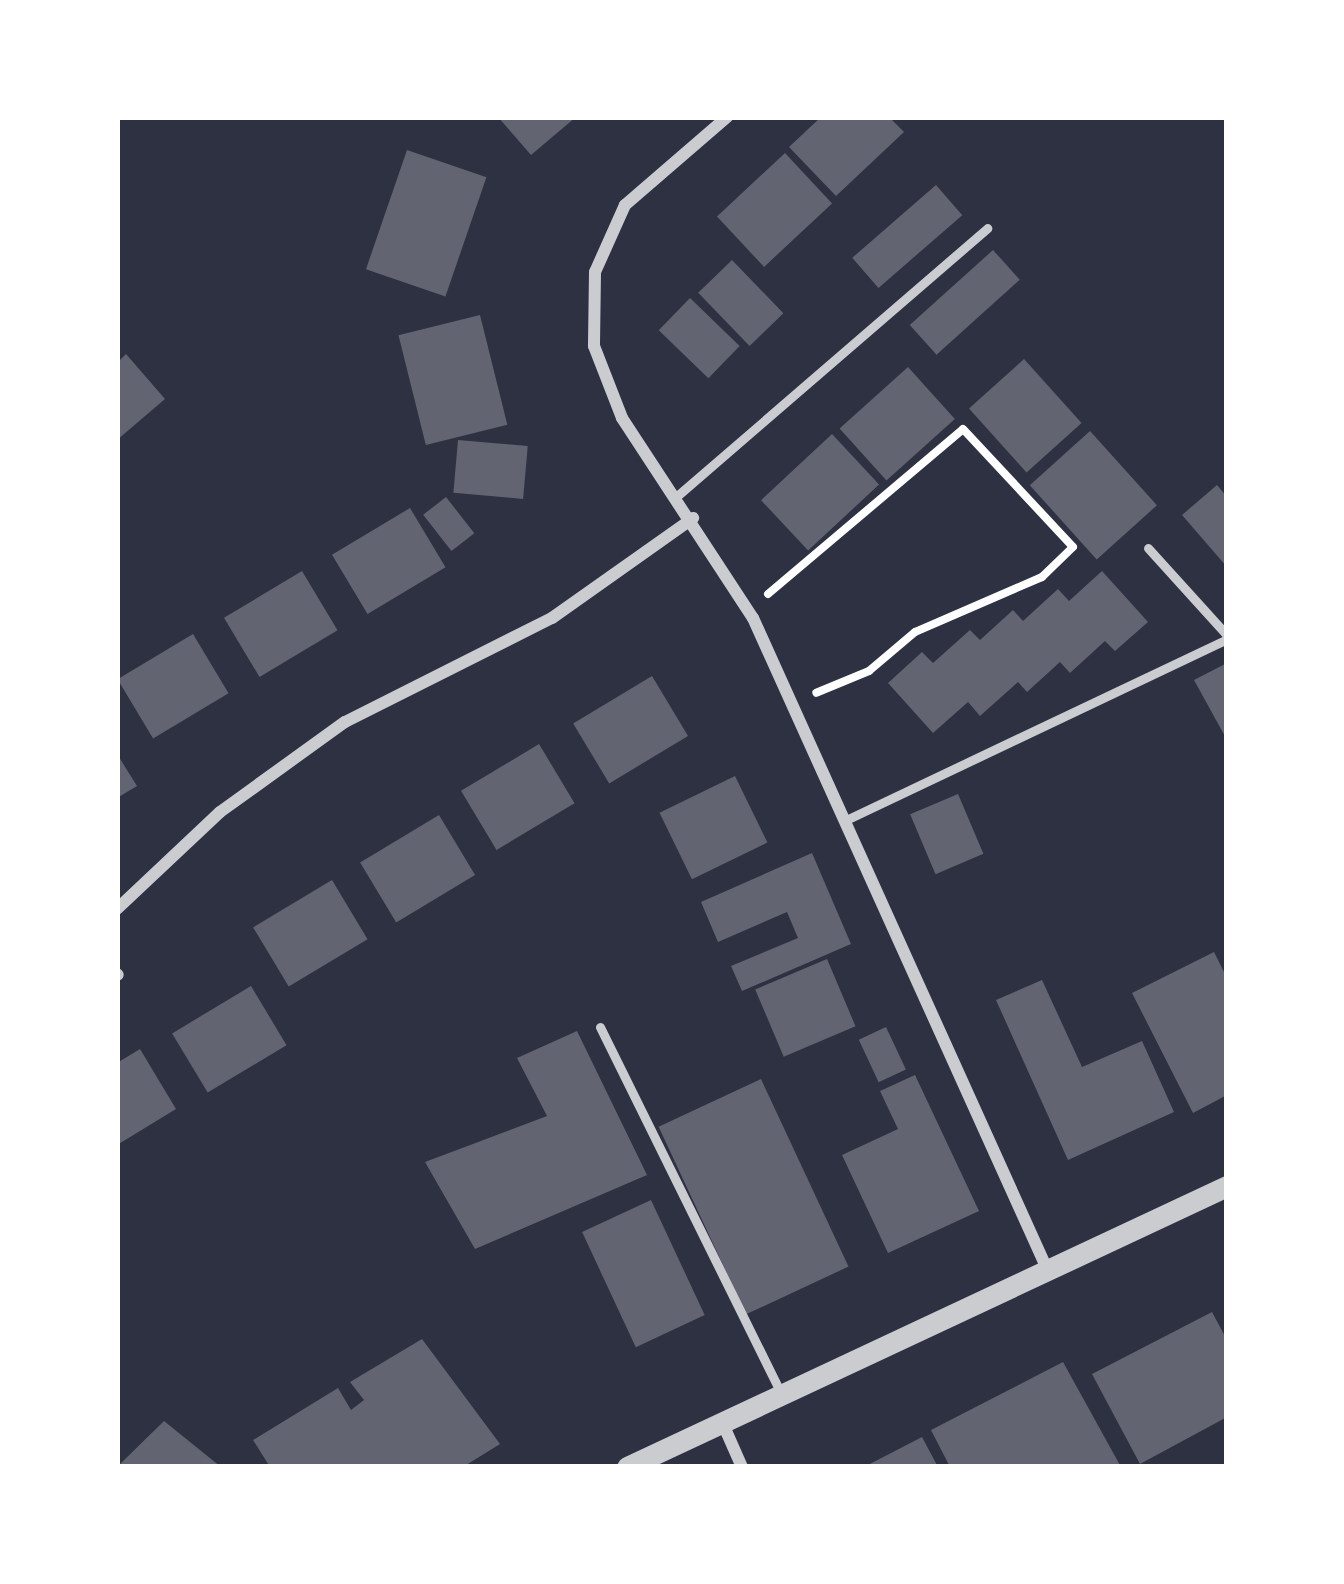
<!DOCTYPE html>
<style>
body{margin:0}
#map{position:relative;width:1344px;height:1584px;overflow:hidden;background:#2d3142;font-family:"Exo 2",sans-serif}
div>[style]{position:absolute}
.building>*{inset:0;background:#626471;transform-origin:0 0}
.path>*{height:8px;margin:-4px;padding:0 4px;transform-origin:4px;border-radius:4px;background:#fff}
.service>*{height:9px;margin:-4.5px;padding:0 4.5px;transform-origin:4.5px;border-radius:4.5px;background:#caccd0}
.minor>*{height:12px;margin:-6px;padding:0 6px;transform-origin:6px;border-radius:6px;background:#caccd0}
.tertiary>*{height:21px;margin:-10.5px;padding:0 10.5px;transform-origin:10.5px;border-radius:10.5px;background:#caccd0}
span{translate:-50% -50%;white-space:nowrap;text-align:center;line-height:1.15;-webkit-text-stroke:10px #fff;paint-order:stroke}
.frame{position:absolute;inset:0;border:120px solid #fff;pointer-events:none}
</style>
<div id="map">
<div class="building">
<div style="clip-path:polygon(498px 117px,576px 117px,531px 155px)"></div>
<div style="clip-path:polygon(821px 117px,889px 117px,904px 132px,836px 196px,789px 147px)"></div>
<div style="left:407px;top:150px;width:84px;height:126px;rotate:19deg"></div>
<div style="left:785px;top:153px;width:69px;height:93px;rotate:47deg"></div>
<div style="left:936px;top:185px;width:40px;height:111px;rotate:49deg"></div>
<div style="left:993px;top:250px;width:40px;height:112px;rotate:48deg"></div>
<div style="left:732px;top:260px;width:74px;height:47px;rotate:46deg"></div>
<div style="left:690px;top:298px;width:69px;height:45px;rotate:44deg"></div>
<div style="left:480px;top:315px;width:113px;height:84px;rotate:76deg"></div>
<div style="clip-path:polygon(126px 354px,165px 399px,117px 440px,117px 363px)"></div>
<div style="left:1024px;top:359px;width:86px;height:74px;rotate:48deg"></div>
<div style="left:908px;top:367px;width:70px;height:92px;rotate:48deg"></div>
<div style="left:1090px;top:431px;width:100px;height:81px;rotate:48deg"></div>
<div style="left:832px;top:434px;width:69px;height:97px;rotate:47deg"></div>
<div style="left:458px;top:440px;width:70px;height:53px;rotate:5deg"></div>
<div style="clip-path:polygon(1217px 485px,1227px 497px,1227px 567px,1182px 515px)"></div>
<div style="left:446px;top:497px;width:46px;height:29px;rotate:52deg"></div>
<div style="left:410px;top:508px;width:69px;height:91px;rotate:59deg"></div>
<div style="left:302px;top:571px;width:69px;height:91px;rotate:59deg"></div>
<div style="clip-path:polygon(1102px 571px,1148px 622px,1115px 651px,1105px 641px,1070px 673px,1060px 662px,1027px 692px,1018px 682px,980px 716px,968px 702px,933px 733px,888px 683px,922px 652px,933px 663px,970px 630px,980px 640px,1013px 610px,1023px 621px,1058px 589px,1069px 601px)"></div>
<div style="left:193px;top:634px;width:69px;height:88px;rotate:59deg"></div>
<div style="clip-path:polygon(1227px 663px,1227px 740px,1194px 680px)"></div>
<div style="left:652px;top:676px;width:70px;height:92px;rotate:59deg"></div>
<div style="left:539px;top:744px;width:69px;height:91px;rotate:59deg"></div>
<div style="clip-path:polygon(117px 754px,137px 786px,117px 798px)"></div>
<div style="left:735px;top:776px;width:74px;height:84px;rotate:64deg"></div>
<div style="left:958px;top:794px;width:65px;height:52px;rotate:67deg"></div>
<div style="left:439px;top:815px;width:70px;height:92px;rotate:59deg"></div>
<div style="clip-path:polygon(812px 853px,851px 944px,742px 991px,731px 966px,798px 938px,787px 912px,718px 942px,701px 902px)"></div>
<div style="left:332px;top:880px;width:69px;height:92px;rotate:59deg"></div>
<div style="clip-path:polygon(1214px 952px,1227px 978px,1227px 1095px,1193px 1113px,1132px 993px)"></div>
<div style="left:827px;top:959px;width:73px;height:78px;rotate:67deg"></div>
<div style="clip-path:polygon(1042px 980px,1082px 1067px,1142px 1041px,1174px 1112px,1068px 1160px,996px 1000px)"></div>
<div style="left:251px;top:986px;width:69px;height:92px;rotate:59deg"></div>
<div style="left:886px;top:1027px;width:47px;height:30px;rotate:65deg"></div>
<div style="clip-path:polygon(577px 1031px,647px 1175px,475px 1249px,425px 1162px,547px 1116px,517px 1058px)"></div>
<div style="clip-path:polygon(140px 1049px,176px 1109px,117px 1145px,117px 1063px)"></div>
<div style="clip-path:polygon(915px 1075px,979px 1211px,888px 1253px,842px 1155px,898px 1129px,880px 1091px)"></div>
<div style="left:761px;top:1079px;width:207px;height:113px;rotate:65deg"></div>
<div style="left:651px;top:1200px;width:127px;height:76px;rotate:65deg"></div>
<div style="clip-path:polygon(1212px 1312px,1227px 1340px,1227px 1417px,1140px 1464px,1092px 1374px)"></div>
<div style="clip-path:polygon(422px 1339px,500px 1444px,463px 1467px,270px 1467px,253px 1440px,338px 1388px,351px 1410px,364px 1400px,350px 1382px)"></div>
<div style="clip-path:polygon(1063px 1362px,1121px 1467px,950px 1467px,931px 1430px)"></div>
<div style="clip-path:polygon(164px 1421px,221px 1467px,117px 1467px)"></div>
<div style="clip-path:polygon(922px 1437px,938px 1467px,864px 1467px)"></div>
</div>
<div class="path">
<div style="left:768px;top:594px;width:255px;rotate:-40.2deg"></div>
<div style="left:963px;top:429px;width:161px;rotate:47deg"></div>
<div style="left:1073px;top:547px;width:43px;rotate:135.9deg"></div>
<div style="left:1042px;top:577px;width:138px;rotate:156.6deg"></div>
<div style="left:915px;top:632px;width:60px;rotate:139.7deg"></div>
<div style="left:869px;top:671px;width:57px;rotate:157.5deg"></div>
</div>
<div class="service">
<div style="left:677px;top:496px;width:410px;rotate:-40.8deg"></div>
<div style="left:1148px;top:548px;width:118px;rotate:47.8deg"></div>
<div style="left:846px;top:820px;width:422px;rotate:-25.4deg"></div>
<div style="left:600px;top:1027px;width:407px;rotate:63.7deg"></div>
</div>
<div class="minor">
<div style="left:727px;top:117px;width:135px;rotate:139.2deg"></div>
<div style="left:625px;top:205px;width:73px;rotate:114.1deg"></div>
<div style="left:595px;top:272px;width:74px;rotate:90.8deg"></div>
<div style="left:594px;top:346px;width:77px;rotate:68.7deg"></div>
<div style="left:622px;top:418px;width:239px;rotate:56.8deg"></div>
<div style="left:753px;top:618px;width:717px;rotate:65.69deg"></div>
<div style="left:117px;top:909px;width:141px;rotate:-43.3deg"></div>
<div style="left:220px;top:812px;width:154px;rotate:-35.8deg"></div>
<div style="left:345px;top:722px;width:232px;rotate:-26.7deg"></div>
<div style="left:552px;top:618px;width:173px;rotate:-35.3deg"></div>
<div style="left:117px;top:974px;width:1px;rotate:45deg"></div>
<div style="left:723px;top:1424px;width:47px;rotate:66.2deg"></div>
</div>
<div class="tertiary">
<div style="left:627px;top:1467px;width:663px;rotate:-25.1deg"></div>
</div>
<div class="frame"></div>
</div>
